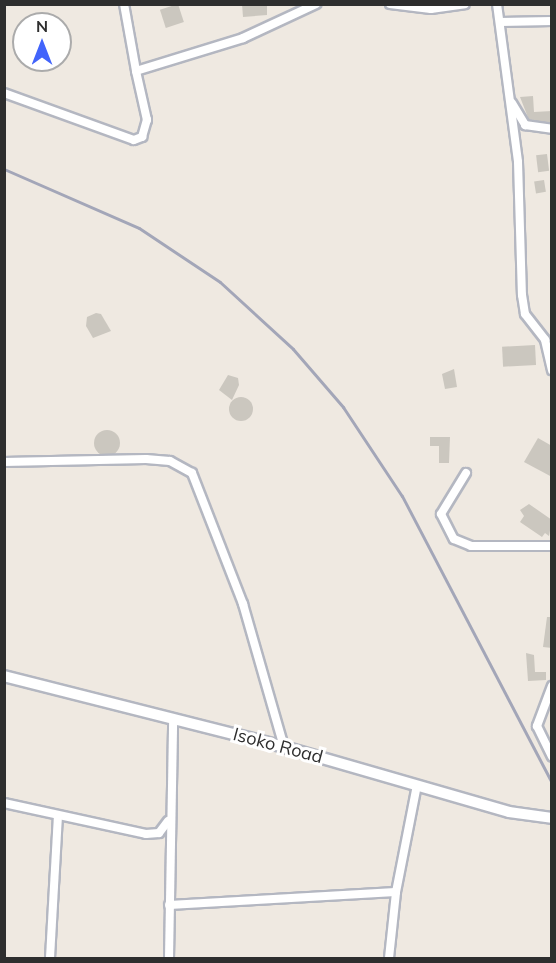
<!DOCTYPE html>
<style>
body{margin:0}
#map{position:relative;width:556px;height:963px;overflow:hidden;background:#efe9e1;font-family:Mulish,sans-serif}
div>[style]{position:absolute}
.building>*{inset:0;background:#cbc7bf;transform-origin:0 0}
.round{border-radius:50%}
.roads{filter:drop-shadow(2px 0 #b4b7c1) drop-shadow(-2px 0 #b4b7c1) drop-shadow(0 2px #b4b7c1) drop-shadow(0 -2px #b4b7c1)}
.street>*{height:8px;margin:-4px;padding:0 4px;transform-origin:4px;border-radius:4px;background:#fff}
.secondary>*{height:10px;margin:-5px;padding:0 5px;transform-origin:5px;border-radius:5px;background:#fff}
.rail>*{height:3px;margin:-1.5px;padding:0 1.5px;transform-origin:1.5px;border-radius:1.5px;background:#a3a6b8}
span{translate:-50% -50%;white-space:nowrap;text-align:center;line-height:1.15;-webkit-text-stroke:6px #fff;paint-order:stroke}
.street-label{font-size:18px;color:#2e2e2e}
.frame{position:absolute;inset:0;border:6px solid #2e2e2e;pointer-events:none}
.north{position:absolute;left:12px;top:12px;width:60px;height:60px;box-sizing:border-box;background:#fff;border:2px solid #ababab;border-radius:50%;rotate:0deg;font-size:16px;font-weight:700;line-height:24px;text-align:center;color:#2e2e2e}
.north::after{content:'';display:block;margin:auto;width:21px;height:27px;background:#4264fb;clip-path:polygon(50% 0,100% 100%,50% 72%,0 100%)}
</style>
<div id="map">
<div class="building">
<div style="left:178px;top:4px;width:19px;height:19px;rotate:72deg"></div>
<div style="clip-path:polygon(242px 4px,267px 4px,267px 15px,243px 17px)"></div>
<div style="clip-path:polygon(533px 96px,534px 112px,552px 111px,552px 123px,529px 120px,520px 97px)"></div>
<div style="left:547px;top:154px;width:17px;height:11px;rotate:83deg"></div>
<div style="left:544px;top:180px;width:12px;height:10px;rotate:81deg"></div>
<div style="clip-path:polygon(96px 313px,101px 314px,111px 331px,93px 338px,86px 326px,87px 317px)"></div>
<div style="left:535px;top:345px;width:20px;height:33px;rotate:87deg"></div>
<div style="clip-path:polygon(454px 369px,457px 387px,445px 389px,442px 374px)"></div>
<div style="clip-path:polygon(228px 375px,238px 378px,239px 385px,232px 400px,219px 390px)"></div>
<div class="round" style="left:229px;top:397px;width:24px;height:24px"></div>
<div class="round" style="left:94px;top:430px;width:26px;height:26px"></div>
<div style="clip-path:polygon(430px 437px,450px 437px,449px 463px,439px 463px,439px 446px,430px 446px)"></div>
<div style="clip-path:polygon(538px 438px,552px 446px,552px 477px,524px 462px)"></div>
<div style="clip-path:polygon(529px 504px,552px 520px,549px 536px,545px 533px,542px 537px,520px 522px,524px 516px,520px 510px)"></div>
<div style="clip-path:polygon(547px 617px,552px 617px,552px 648px,543px 647px)"></div>
<div style="clip-path:polygon(526px 653px,534px 655px,535px 672px,546px 672px,546px 680px,528px 681px)"></div>
</div>
<div class="roads">
<div class="street">
<div style="left:124px;top:4px;width:68px;rotate:79.8deg"></div>
<div style="left:390px;top:4px;width:41px;rotate:7deg"></div>
<div style="left:431px;top:9px;width:34px;rotate:-8deg"></div>
<div style="left:497px;top:4px;width:159px;rotate:82.4deg"></div>
<div style="left:518px;top:162px;width:133px;rotate:88.3deg"></div>
<div style="left:522px;top:295px;width:19px;rotate:81deg"></div>
<div style="left:525px;top:314px;width:33px;rotate:52deg"></div>
<div style="left:545px;top:340px;width:31px;rotate:77deg"></div>
<div style="left:500px;top:22px;width:52px;rotate:-1.1deg"></div>
<div style="left:4px;top:93px;width:138px;rotate:19.9deg"></div>
<div style="left:134px;top:140px;width:9px;rotate:-21deg"></div>
<div style="left:142px;top:137px;width:18px;rotate:-74deg"></div>
<div style="left:147px;top:120px;width:50px;rotate:-102.7deg"></div>
<div style="left:136px;top:71px;width:112px;rotate:-17.1deg"></div>
<div style="left:243px;top:38px;width:81px;rotate:-25deg"></div>
<div style="left:512px;top:103px;width:26px;rotate:59deg"></div>
<div style="left:525px;top:125px;width:27px;rotate:8deg"></div>
<div style="left:4px;top:462px;width:142px;rotate:-1.2deg"></div>
<div style="left:146px;top:459px;width:24px;rotate:5deg"></div>
<div style="left:170px;top:461px;width:25px;rotate:29deg"></div>
<div style="left:192px;top:473px;width:141px;rotate:68.7deg"></div>
<div style="left:243px;top:604px;width:149px;rotate:74deg"></div>
<div style="left:466px;top:473px;width:48px;rotate:121.4deg"></div>
<div style="left:441px;top:514px;width:28px;rotate:63deg"></div>
<div style="left:454px;top:539px;width:18px;rotate:22deg"></div>
<div style="left:471px;top:546px;width:81px"></div>
<div style="left:552px;top:686px;width:43px;rotate:110.6deg"></div>
<div style="left:537px;top:726px;width:34px;rotate:64deg"></div>
<div style="left:4px;top:803px;width:145px;rotate:12.3deg"></div>
<div style="left:146px;top:834px;width:13px;rotate:-4deg"></div>
<div style="left:159px;top:833px;width:15px;rotate:-53deg"></div>
<div style="left:169px;top:905px;width:227px;rotate:-3.3deg"></div>
<div style="left:50px;top:958px;width:141px;rotate:-86.8deg"></div>
<div style="left:169px;top:958px;width:238px;rotate:-89deg"></div>
<div style="left:389px;top:958px;width:66px;rotate:-83.9deg"></div>
<div style="left:396px;top:892px;width:109px;rotate:-78.9deg"></div>
</div>
<div class="secondary">
<div style="left:4px;top:676px;width:289px;rotate:14.2deg"></div>
<div style="left:284px;top:747px;width:234px;rotate:16.1deg"></div>
<div style="left:509px;top:812px;width:43px;rotate:7.9deg"></div>
</div>
</div>
<div class="rail">
<div style="left:4px;top:169px;width:147px;rotate:23.6deg"></div>
<div style="left:139px;top:228px;width:97px;rotate:33.7deg"></div>
<div style="left:220px;top:282px;width:99px;rotate:42.5deg"></div>
<div style="left:293px;top:349px;width:77px;rotate:49.2deg"></div>
<div style="left:343px;top:407px;width:107px;rotate:56.5deg"></div>
<div style="left:402px;top:496px;width:324px;rotate:62.4deg"></div>
</div>
<div class="street-label">
<span style="left:278px;top:746px;rotate:15deg">Isoko Road</span>
</div>
<div class="frame"></div>
<div class="north">N</div>
</div>
